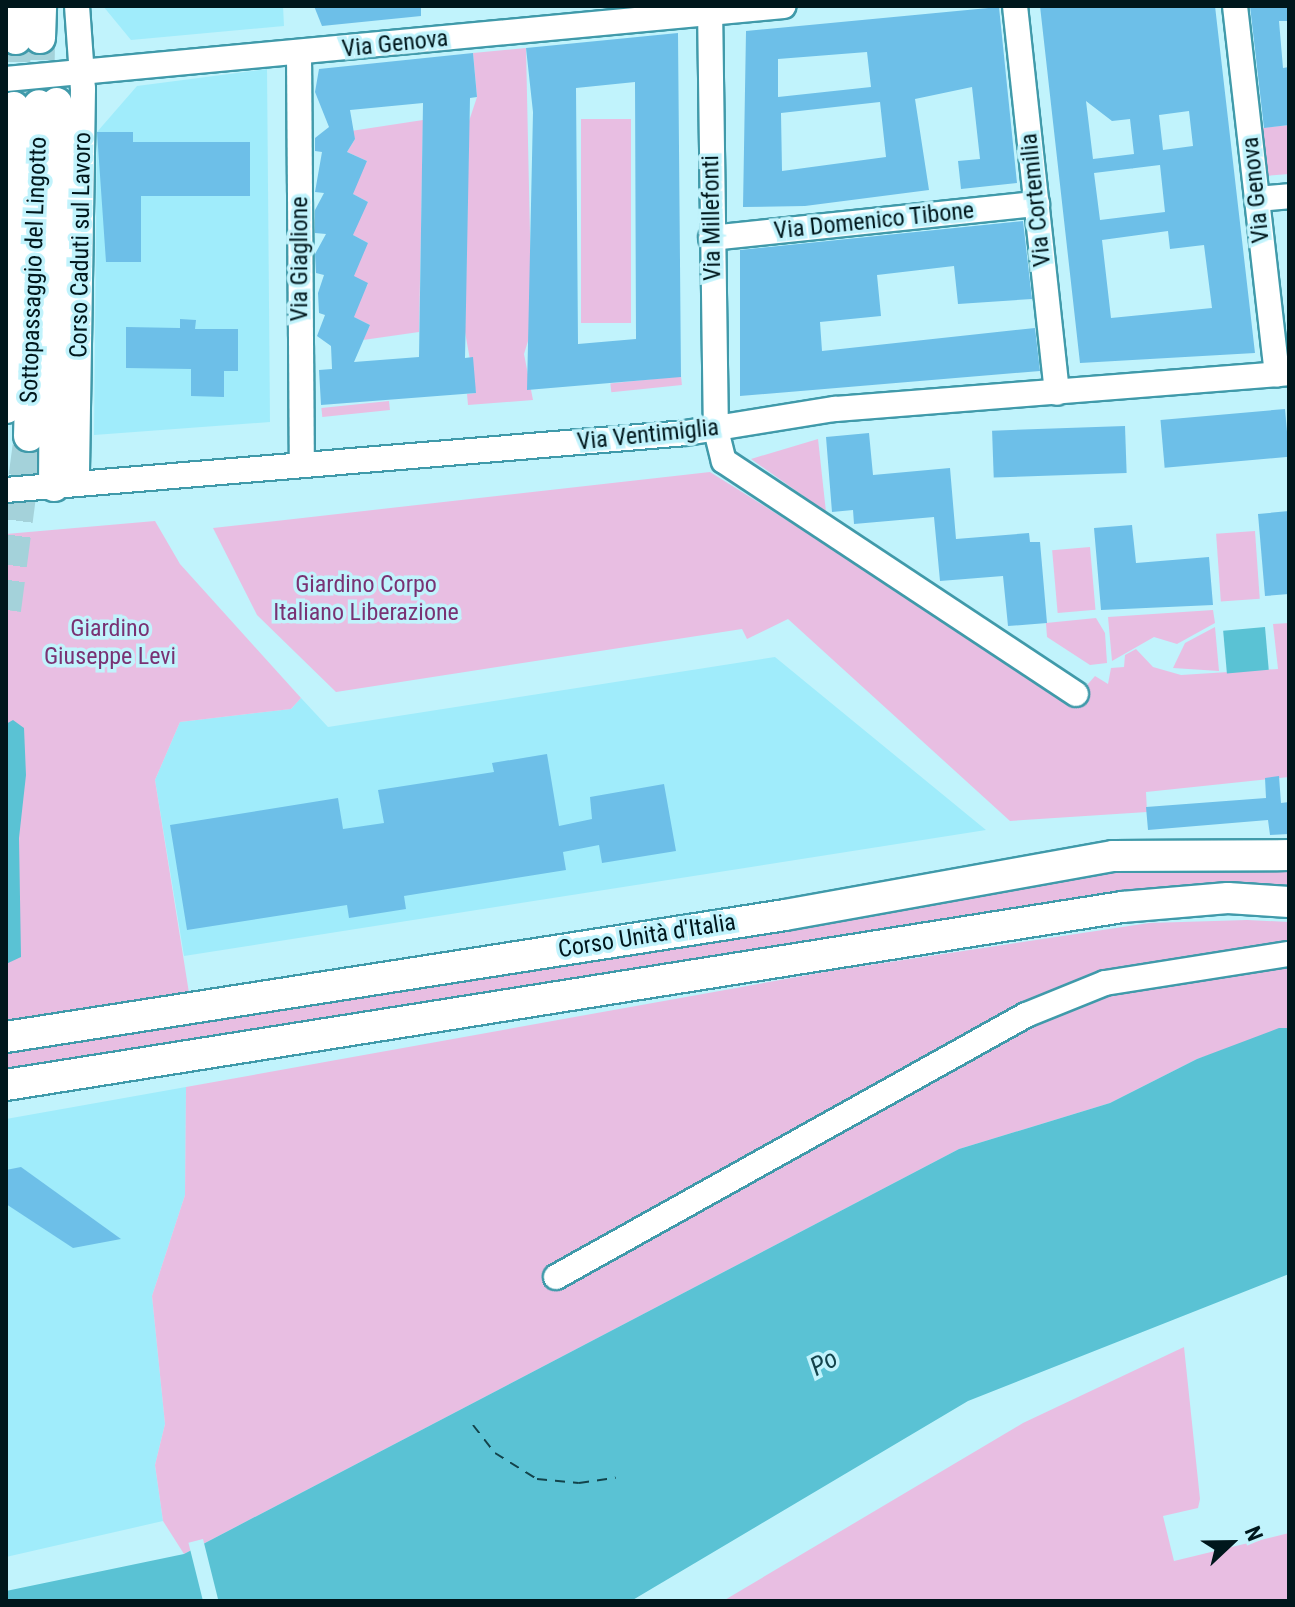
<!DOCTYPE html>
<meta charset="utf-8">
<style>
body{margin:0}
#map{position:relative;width:1295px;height:1607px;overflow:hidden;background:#c1f3fc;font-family:"Roboto Condensed",sans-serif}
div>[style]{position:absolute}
.built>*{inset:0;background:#a0ecfb}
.green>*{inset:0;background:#e8bee2;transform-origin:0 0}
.water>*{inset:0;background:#5ac2d4;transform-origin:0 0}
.pier>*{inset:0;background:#c1f3fc;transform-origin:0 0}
.ferry>*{height:2px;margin-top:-1px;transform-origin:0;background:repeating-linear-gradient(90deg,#13434b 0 10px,transparent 0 18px)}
.building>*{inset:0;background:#6dbfe8;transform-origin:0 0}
.major-tunnel>*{height:30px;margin-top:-15px;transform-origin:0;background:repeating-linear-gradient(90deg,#a4d2da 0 30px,transparent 0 45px)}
.roads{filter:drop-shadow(2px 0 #409aaa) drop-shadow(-2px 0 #409aaa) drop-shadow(0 2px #409aaa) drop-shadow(0 -2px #409aaa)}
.minor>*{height:24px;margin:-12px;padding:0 12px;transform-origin:12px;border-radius:12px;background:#fff}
.major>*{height:30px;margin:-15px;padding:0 15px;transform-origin:15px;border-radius:15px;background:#fff}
span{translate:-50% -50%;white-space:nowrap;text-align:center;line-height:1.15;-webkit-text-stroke:7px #c1f3fc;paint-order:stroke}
.street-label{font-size:24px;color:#00171c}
.park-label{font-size:24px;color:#793273}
.water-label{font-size:26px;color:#13434b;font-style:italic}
.frame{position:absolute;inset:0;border:8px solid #00171c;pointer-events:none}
.north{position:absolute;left:1191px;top:1503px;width:80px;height:80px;-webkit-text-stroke:6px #c1f3fc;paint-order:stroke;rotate:68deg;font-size:22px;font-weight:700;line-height:32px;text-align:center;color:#00171c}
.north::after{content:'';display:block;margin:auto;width:28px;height:36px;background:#00171c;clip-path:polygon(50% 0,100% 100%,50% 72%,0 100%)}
</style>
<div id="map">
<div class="built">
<div style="clip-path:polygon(103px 6px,283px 6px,284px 26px,131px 40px)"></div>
<div style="clip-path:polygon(267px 69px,270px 422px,94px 435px,97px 132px,137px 86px)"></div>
<div style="clip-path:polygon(775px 657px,986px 830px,184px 956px,155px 780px,180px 722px,291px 709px,301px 698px,328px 727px)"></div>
<div style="clip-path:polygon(186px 1087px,185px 1195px,152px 1296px,165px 1424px,155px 1465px,163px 1521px,6px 1557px,6px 1119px)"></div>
</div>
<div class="green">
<div style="clip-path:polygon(526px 48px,532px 328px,524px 354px,533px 400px,468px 405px,467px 394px,476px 393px,465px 332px,469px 121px,477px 97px,473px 53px)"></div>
<div style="left:631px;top:119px;width:204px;height:50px;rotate:90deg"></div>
<div style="clip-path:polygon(423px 120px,419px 332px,363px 340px,370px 325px,350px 315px,368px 284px,349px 274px,368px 243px,349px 233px,368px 202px,349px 192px,367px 161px,347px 152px,355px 139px,351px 131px)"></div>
<div style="clip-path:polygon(1289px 125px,1289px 174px,1265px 176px,1261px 128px)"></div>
<div style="left:681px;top:376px;width:9px;height:71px;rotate:84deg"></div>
<div style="left:389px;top:401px;width:9px;height:68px;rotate:84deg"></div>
<div style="clip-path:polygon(818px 439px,826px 512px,751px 459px)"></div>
<div style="clip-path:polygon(710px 472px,1074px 700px,1095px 676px,1108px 684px,1111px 668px,1124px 667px,1125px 655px,1136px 649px,1153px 667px,1181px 675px,1278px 669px,1273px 624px,1289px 623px,1289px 777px,1146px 792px,1147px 812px,1010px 821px,788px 619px,747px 639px,742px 629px,336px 692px,257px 615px,213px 528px)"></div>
<div style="clip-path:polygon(155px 521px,180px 564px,301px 698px,291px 709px,180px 722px,155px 780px,189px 993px,6px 1022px,6px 534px)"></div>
<div style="left:1255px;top:531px;width:68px;height:39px;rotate:86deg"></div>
<div style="left:1090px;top:547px;width:63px;height:38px;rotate:85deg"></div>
<div style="clip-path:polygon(1213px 610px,1215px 623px,1177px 644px,1154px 637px,1112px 661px,1108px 617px)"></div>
<div style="clip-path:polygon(1096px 618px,1105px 633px,1107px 663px,1090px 665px,1047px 637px,1046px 623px)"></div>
<div style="clip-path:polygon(1215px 627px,1219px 671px,1173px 668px,1185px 643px)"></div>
<div style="clip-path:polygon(1140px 866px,1289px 866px,1289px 890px,6px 1073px,6px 1047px)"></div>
<div style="clip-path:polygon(1247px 920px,1289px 922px,1289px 1028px,1197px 1059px,1110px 1103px,959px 1149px,184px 1554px,163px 1521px,155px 1465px,165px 1424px,152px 1296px,185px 1195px,186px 1087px,830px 971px,1149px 923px)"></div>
<div style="clip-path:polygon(1184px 1347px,1200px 1499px,1198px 1508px,1163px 1516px,1174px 1561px,1289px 1533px,1289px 1601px,723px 1601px,1023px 1423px)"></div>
</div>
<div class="water">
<div style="left:1265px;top:627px;width:43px;height:42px;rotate:85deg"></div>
<div style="clip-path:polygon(13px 720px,24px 728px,26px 775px,19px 838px,21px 957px,6px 964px,6px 724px)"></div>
<div style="clip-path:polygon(1279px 1028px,1289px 1028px,1289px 1274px,968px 1401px,631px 1601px,6px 1601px,6px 1591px,184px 1554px,959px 1149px,1110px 1103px,1197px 1059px)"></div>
</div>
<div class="pier">
<div style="left:203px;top:1539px;width:64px;height:15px;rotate:76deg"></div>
</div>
<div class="ferry">
<div style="left:473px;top:1425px;width:36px;rotate:52deg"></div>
<div style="left:495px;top:1453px;width:49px;rotate:31.8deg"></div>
<div style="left:537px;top:1479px;width:42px;rotate:5.4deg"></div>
<div style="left:579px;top:1483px;width:37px;rotate:-8deg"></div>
</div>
<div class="building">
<div style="clip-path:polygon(314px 6px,421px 6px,421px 16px,322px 26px)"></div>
<div style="clip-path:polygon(evenodd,1040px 6px,1215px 6px,1255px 353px,1080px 363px,1040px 6px,1086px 101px,1112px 121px,1130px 119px,1134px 154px,1093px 159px,1086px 101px,1040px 6px,1189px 111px,1193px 146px,1163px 150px,1159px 115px,1189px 111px,1040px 6px,1160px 165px,1165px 212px,1100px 220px,1094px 173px,1160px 165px,1040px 6px,1168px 231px,1170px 249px,1204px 245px,1212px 308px,1111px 318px,1102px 240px,1168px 231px)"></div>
<div style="clip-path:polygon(1250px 6px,1289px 6px,1289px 21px,1279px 21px,1283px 68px,1289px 67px,1289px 125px,1264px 128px)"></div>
<div style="clip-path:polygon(evenodd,999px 7px,1017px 183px,961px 189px,958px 161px,980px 159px,972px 87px,915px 99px,929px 190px,805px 206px,743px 207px,746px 31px,999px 7px,867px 52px,871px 87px,778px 97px,778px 59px,867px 52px,999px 7px,880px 102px,886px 157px,782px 171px,781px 113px,880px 102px)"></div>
<div style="clip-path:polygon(evenodd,678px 33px,681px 377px,527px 390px,533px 112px,526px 48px,678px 33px,635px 82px,636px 339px,578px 344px,576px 88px,635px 82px)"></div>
<div style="clip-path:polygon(evenodd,473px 53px,477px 97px,470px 98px,465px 358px,473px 357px,476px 393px,321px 405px,319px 370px,332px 369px,331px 346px,317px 336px,325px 315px,319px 313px,318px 293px,324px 275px,316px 273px,315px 254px,326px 234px,315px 233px,315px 210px,324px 193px,315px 192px,322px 152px,315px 151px,315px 138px,329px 127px,315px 92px,319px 69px,473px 53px,423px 103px,419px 357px,354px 362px,370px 325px,354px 317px,368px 283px,354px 276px,368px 243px,353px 235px,368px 202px,353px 194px,367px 161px,347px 152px,355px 139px,350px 110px,423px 103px)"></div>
<div style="clip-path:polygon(97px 132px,133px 132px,133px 142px,250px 142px,250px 196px,141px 196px,141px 262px,106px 262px)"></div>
<div style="clip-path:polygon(1023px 221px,1032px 299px,958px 304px,954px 266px,877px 275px,881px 316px,820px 322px,822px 351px,1035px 328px,1040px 371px,740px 396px,740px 250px)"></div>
<div style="clip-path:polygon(180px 319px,196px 320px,195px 329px,238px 329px,238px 371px,224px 371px,224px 397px,191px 396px,191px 369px,126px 368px,126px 327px,180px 328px)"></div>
<div style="left:1285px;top:409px;width:48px;height:125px;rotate:85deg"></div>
<div style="left:1125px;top:426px;width:47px;height:133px;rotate:88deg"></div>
<div style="clip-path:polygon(869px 433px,873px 475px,950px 468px,956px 539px,1029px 533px,1030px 542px,1040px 542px,1047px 623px,1008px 626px,1003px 576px,940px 581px,934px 517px,854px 524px,853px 510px,832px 512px,826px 437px)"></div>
<div style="clip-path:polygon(1289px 511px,1289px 594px,1265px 596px,1258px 514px)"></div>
<div style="clip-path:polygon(1132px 525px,1136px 563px,1209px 557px,1213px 605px,1101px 610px,1094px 528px)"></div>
<div style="clip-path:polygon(547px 754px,559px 826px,592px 819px,590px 797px,664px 784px,676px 851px,602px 863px,599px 845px,563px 852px,566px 870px,404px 896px,406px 909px,349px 918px,347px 905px,187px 930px,170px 825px,338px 798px,343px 829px,384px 823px,378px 790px,494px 772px,492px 763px)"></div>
<div style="clip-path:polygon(1279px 776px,1281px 803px,1289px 802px,1289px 834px,1270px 835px,1268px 820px,1148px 830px,1146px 807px,1266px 798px,1265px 778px)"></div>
<div style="clip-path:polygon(21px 1167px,121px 1239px,73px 1248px,6px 1204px,6px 1170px)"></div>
</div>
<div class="major-tunnel">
<div style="left:39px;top:105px;width:67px;rotate:-89.1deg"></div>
<div style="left:14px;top:107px;width:68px;rotate:-88.3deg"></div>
<div style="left:6px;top:610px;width:176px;rotate:-82.5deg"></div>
</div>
<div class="roads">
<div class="minor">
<div style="left:77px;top:6px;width:83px;rotate:85.9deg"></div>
<div style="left:83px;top:89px;width:395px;rotate:90.9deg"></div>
<div style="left:710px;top:6px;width:424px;rotate:89.2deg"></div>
<div style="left:716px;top:430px;width:32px;rotate:76deg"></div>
<div style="left:724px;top:461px;width:422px;rotate:33.5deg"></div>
<div style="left:1015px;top:6px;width:389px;rotate:83.8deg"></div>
<div style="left:1235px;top:6px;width:371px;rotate:83.5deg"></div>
<div style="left:299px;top:53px;width:412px;rotate:89.6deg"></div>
<div style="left:6px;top:79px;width:781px;rotate:-5.36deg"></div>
<div style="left:1257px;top:199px;width:32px;rotate:-5deg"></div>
<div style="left:711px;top:238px;width:328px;rotate:-6deg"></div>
<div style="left:6px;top:490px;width:682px;rotate:-4.79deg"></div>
<div style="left:686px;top:433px;width:151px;rotate:-9.2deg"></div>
<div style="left:835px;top:409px;width:455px;rotate:-4.5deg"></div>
<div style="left:556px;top:1277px;width:538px;rotate:-29.14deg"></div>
<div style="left:1026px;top:1015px;width:85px;rotate:-22.1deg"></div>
<div style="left:1105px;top:983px;width:186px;rotate:-9deg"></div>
</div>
<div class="major">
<div style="left:40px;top:38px;width:32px;rotate:-88deg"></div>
<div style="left:16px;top:39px;width:33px;rotate:-88deg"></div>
<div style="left:6px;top:408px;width:301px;rotate:-88.5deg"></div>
<div style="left:29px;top:436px;width:331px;rotate:-88.3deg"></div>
<div style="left:54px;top:486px;width:383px;rotate:-89.6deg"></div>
<div style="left:6px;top:1037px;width:788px;rotate:-8.9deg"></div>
<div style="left:785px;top:915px;width:333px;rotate:-10.2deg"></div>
<div style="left:1113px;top:856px;width:176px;rotate:-0.3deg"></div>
<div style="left:6px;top:1085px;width:1130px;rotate:-9.06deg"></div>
<div style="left:1122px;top:907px;width:106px;rotate:-4.9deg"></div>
<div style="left:1228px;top:898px;width:61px;rotate:3.8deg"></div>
</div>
</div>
<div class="street-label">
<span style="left:395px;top:44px;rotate:-6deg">Via Genova</span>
<span style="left:1256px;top:190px;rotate:-96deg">Via Genova</span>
<span style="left:1036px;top:200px;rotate:-96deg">Via Cortemilia</span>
<span style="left:712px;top:218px;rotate:-91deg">Via Millefonti</span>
<span style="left:874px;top:221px;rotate:-6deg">Via Domenico Tibone</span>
<span style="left:81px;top:245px;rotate:-89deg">Corso Caduti sul Lavoro</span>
<span style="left:300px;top:259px;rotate:-90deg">Via Giaglione</span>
<span style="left:34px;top:270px;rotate:-88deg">Sottopassaggio del Lingotto</span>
<span style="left:648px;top:435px;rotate:-6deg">Via Ventimiglia</span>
<span style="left:647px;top:936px;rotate:-9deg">Corso Unità d'Italia</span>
</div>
<div class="park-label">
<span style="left:366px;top:599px">Giardino Corpo<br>Italiano Liberazione</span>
<span style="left:110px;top:643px">Giardino<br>Giuseppe Levi</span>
</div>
<div class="water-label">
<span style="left:824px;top:1363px;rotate:-29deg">Po</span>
</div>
<div class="frame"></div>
<div class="north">N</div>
</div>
